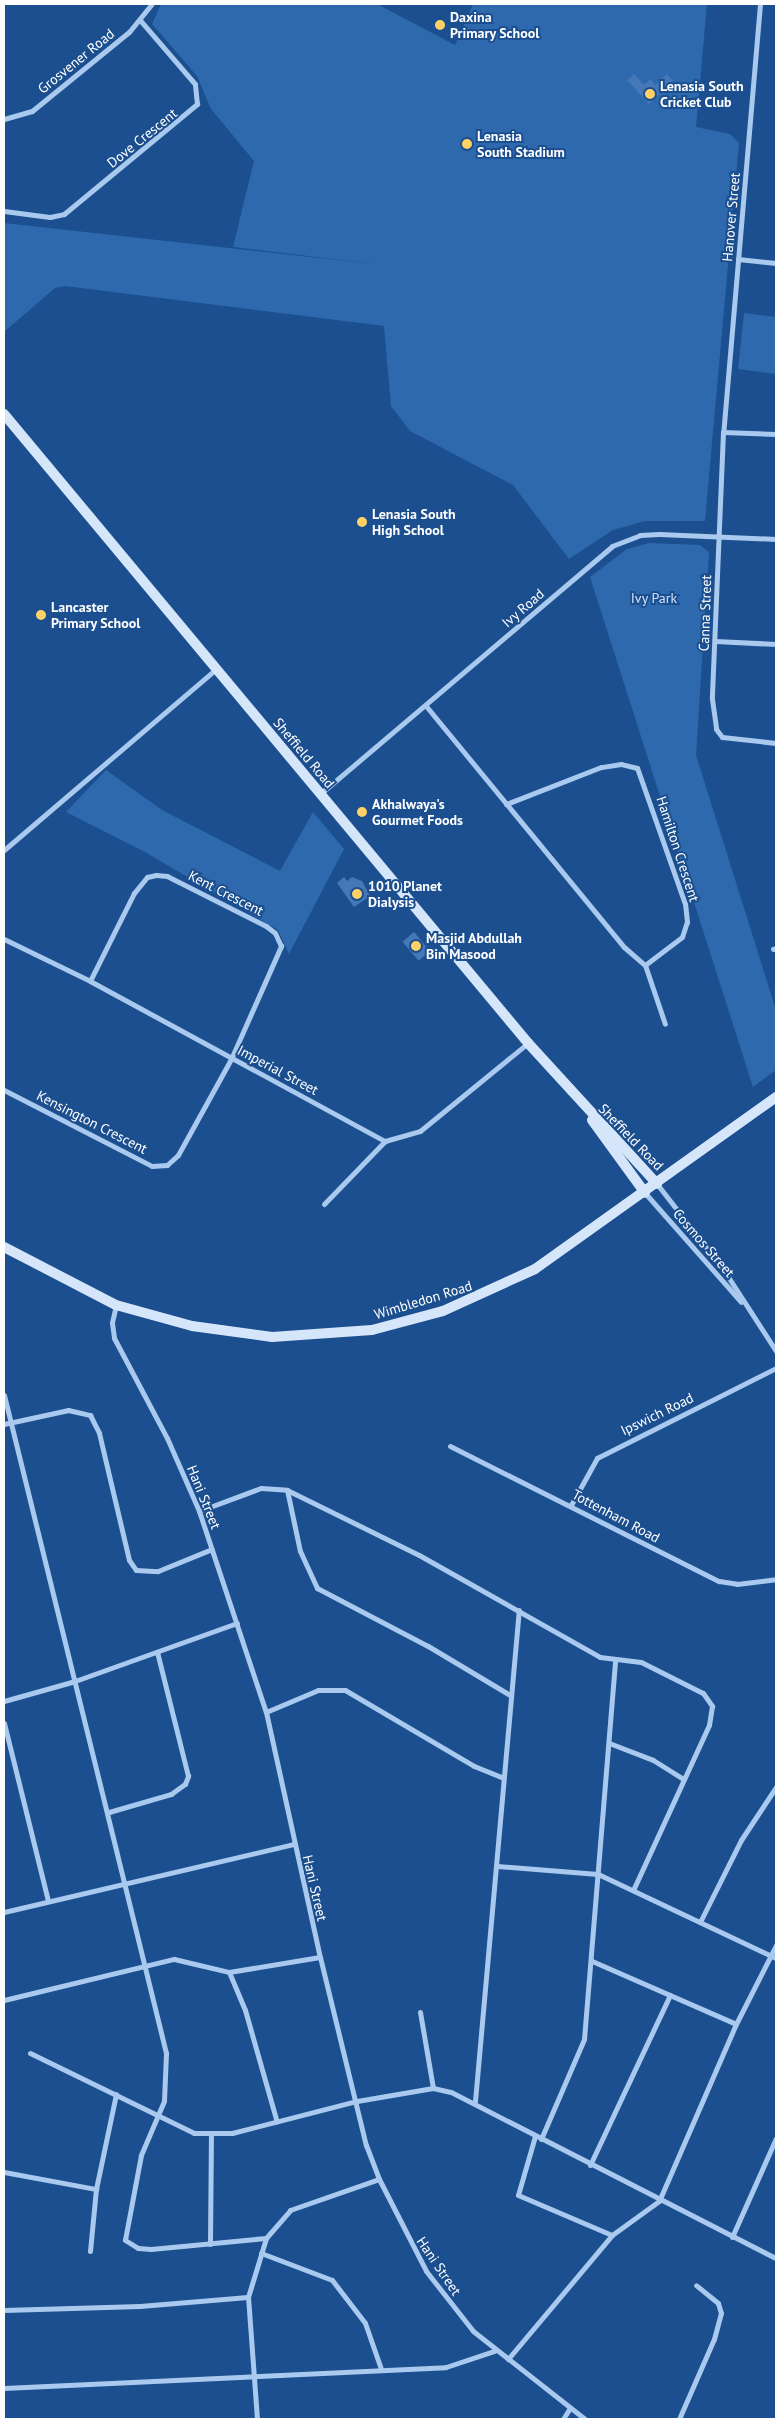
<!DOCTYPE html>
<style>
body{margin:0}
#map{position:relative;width:780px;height:2423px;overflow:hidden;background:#1b4f8f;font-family:"PT Sans",sans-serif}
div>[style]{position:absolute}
.green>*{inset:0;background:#2e69ad}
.building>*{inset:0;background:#4478b7;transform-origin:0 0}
.street>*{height:5px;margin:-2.5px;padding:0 2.5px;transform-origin:2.5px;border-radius:2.5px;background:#a9c9ee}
.secondary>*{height:10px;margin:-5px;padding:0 5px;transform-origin:5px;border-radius:5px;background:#d6e6fa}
.dots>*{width:14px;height:14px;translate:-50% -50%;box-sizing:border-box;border:2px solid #1b4f8f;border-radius:50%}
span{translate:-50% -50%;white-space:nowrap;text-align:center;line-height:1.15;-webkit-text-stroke:4px #1b4f8f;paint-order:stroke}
.poi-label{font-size:14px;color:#fff;font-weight:700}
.left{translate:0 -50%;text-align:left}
.street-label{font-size:14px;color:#fff}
.park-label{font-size:14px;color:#cfe3fa}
.frame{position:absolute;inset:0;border:5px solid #fff;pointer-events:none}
</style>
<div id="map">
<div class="green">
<div style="clip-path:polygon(161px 4px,377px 4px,455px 45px,473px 4px,707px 4px,696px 127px,730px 134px,739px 143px,705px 521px,645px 521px,613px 530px,569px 559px,513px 485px,410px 431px,391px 406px,384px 326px,65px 286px,55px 288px,4px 332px,4px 223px,383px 265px,233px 247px,254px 161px,211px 109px,197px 76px,152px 24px)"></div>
<div style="clip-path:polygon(744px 313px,776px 317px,776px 374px,738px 369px)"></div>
<div style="clip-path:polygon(649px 543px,700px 545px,709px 552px,696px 755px,776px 1010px,776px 1070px,753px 1087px,590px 577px,627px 549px)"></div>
<div style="clip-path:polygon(106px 770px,162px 810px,280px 871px,313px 812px,344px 849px,289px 954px,278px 930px,145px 852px,66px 812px)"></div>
</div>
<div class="building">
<div style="clip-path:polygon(634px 74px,644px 85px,650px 79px,655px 85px,667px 74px,673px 81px,649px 104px,627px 80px)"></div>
<div style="clip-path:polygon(344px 877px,347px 881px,352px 877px,362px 881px,370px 896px,354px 907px,337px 883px)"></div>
<div style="left:414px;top:932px;width:25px;height:15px;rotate:50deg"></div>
</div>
<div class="street">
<div style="left:760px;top:4px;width:430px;rotate:94.9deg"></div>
<div style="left:723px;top:432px;width:267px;rotate:92.4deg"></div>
<div style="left:712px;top:699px;width:30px;rotate:82deg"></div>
<div style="left:716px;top:729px;width:10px;rotate:53deg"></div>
<div style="left:722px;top:737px;width:54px;rotate:6.3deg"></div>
<div style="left:4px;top:119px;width:29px;rotate:-16deg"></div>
<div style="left:32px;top:111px;width:125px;rotate:-39.2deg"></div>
<div style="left:129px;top:32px;width:36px;rotate:-51deg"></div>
<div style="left:4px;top:211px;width:46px;rotate:7.4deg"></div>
<div style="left:50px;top:217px;width:14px;rotate:-12deg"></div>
<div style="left:64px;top:214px;width:173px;rotate:-39.6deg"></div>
<div style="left:197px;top:104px;width:20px;rotate:-96deg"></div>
<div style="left:195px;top:84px;width:84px;rotate:-130.7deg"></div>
<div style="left:738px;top:259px;width:38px;rotate:6deg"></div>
<div style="left:723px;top:432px;width:53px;rotate:2.2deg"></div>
<div style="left:715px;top:641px;width:61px;rotate:2.8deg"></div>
<div style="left:426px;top:706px;width:312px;rotate:50.6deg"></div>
<div style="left:624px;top:947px;width:28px;rotate:41deg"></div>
<div style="left:645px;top:965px;width:46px;rotate:-37.1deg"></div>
<div style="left:682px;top:937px;width:16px;rotate:-72deg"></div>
<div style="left:687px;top:922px;width:18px;rotate:-96deg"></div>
<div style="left:685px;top:904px;width:144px;rotate:-109.4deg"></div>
<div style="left:637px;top:768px;width:16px;rotate:-166deg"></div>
<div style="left:621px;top:764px;width:20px;rotate:171deg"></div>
<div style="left:601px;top:767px;width:102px;rotate:158.7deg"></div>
<div style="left:320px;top:794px;width:383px;rotate:-40.3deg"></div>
<div style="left:612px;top:546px;width:30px;rotate:-21deg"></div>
<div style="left:640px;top:535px;width:19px;rotate:-3deg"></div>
<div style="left:659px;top:534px;width:117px;rotate:2.4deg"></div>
<div style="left:4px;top:850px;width:279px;rotate:-40.5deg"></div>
<div style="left:4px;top:939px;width:96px;rotate:26deg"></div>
<div style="left:90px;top:981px;width:336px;rotate:28.5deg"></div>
<div style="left:385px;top:1141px;width:36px;rotate:-16deg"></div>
<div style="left:420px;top:1131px;width:139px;rotate:-39.2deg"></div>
<div style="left:773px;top:949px;width:3px;rotate:-18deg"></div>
<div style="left:645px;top:965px;width:62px;rotate:71.3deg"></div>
<div style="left:4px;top:1090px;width:166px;rotate:27.2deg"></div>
<div style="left:152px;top:1166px;width:15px;rotate:-4deg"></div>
<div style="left:167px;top:1165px;width:15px;rotate:-42deg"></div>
<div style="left:178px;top:1155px;width:110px;rotate:-61.1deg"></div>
<div style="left:231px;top:1059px;width:124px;rotate:-66.1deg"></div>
<div style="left:281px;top:946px;width:14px;rotate:-115deg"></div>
<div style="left:275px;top:933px;width:11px;rotate:-142deg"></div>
<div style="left:266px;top:926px;width:111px;rotate:-153.2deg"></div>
<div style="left:167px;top:876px;width:11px;rotate:-175deg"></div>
<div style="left:156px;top:875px;width:9px;rotate:167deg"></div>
<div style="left:147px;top:877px;width:21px;rotate:129deg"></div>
<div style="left:134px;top:893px;width:98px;rotate:116.6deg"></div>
<div style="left:657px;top:1184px;width:108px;rotate:52.2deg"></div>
<div style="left:723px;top:1269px;width:98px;rotate:57.1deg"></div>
<div style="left:645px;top:1193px;width:145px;rotate:48.6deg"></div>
<div style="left:324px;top:1204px;width:88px;rotate:-45.9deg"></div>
<div style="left:116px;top:1305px;width:18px;rotate:103deg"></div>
<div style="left:112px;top:1323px;width:15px;rotate:82deg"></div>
<div style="left:114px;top:1338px;width:113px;rotate:62.1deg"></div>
<div style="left:167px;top:1438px;width:80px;rotate:66.3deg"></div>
<div style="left:199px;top:1511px;width:212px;rotate:71.6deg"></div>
<div style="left:266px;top:1712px;width:251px;rotate:77.6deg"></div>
<div style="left:320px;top:1957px;width:194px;rotate:76.3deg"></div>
<div style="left:366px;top:2145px;width:36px;rotate:69deg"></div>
<div style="left:379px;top:2179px;width:103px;rotate:62.9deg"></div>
<div style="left:426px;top:2271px;width:76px;rotate:51.9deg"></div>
<div style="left:473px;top:2331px;width:142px;rotate:38.2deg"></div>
<div style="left:4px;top:1395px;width:678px;rotate:76.17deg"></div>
<div style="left:166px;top:2053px;width:48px;rotate:92.4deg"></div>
<div style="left:164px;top:2101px;width:59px;rotate:113.1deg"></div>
<div style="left:141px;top:2155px;width:86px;rotate:100.7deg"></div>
<div style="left:125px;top:2240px;width:15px;rotate:32deg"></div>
<div style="left:138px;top:2248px;width:13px;rotate:4deg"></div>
<div style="left:151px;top:2249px;width:116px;rotate:-5.5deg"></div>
<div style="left:4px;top:1424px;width:66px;rotate:-12.3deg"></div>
<div style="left:68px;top:1410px;width:23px;rotate:13deg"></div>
<div style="left:90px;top:1415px;width:20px;rotate:63deg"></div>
<div style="left:99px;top:1433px;width:130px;rotate:76.7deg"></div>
<div style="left:129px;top:1560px;width:12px;rotate:55deg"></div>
<div style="left:136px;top:1570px;width:22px;rotate:3deg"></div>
<div style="left:158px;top:1571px;width:58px;rotate:-22.2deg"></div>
<div style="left:450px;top:1446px;width:301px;rotate:26.7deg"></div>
<div style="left:719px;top:1581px;width:18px;rotate:9deg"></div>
<div style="left:737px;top:1584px;width:39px;rotate:-7deg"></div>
<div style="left:287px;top:1490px;width:62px;rotate:78deg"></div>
<div style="left:300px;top:1551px;width:41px;rotate:65.3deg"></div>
<div style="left:317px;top:1588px;width:125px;rotate:27.6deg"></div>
<div style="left:428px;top:1646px;width:96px;rotate:30.9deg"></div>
<div style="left:571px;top:1505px;width:54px;rotate:-61deg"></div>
<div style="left:597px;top:1458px;width:200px;rotate:-26.7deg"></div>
<div style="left:199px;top:1511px;width:66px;rotate:-20.4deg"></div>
<div style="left:261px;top:1488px;width:26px;rotate:4deg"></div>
<div style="left:287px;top:1490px;width:147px;rotate:26.2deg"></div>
<div style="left:419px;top:1555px;width:208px;rotate:29.4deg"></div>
<div style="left:600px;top:1657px;width:41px;rotate:7deg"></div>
<div style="left:641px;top:1662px;width:69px;rotate:26.6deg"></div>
<div style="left:703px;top:1693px;width:16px;rotate:55deg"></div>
<div style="left:712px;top:1706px;width:19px;rotate:99deg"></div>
<div style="left:709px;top:1725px;width:182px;rotate:114.7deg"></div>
<div style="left:4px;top:1701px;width:74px;rotate:-15.7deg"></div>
<div style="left:75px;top:1681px;width:172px;rotate:-19.7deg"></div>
<div style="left:266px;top:1712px;width:56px;rotate:-22.9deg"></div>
<div style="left:318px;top:1690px;width:27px"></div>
<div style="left:345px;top:1690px;width:150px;rotate:30.5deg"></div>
<div style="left:474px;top:1766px;width:31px;rotate:22deg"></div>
<div style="left:4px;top:1723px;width:183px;rotate:76.1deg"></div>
<div style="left:609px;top:1743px;width:47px;rotate:21.1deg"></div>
<div style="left:653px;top:1760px;width:36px;rotate:32deg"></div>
<div style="left:109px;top:1812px;width:65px;rotate:-16.2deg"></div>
<div style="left:171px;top:1794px;width:17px;rotate:-36deg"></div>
<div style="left:185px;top:1784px;width:9px;rotate:-69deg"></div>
<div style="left:188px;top:1776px;width:128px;rotate:-104deg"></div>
<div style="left:497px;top:1866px;width:101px;rotate:4.5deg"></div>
<div style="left:598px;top:1874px;width:197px;rotate:25.3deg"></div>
<div style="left:4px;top:1912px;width:297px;rotate:-13.2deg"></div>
<div style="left:700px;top:1922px;width:92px;rotate:-63.4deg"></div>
<div style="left:741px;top:1840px;width:64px;rotate:-56.6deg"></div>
<div style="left:592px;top:1961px;width:157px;rotate:23.6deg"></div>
<div style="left:229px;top:1972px;width:41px;rotate:67.2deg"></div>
<div style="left:245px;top:2010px;width:116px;rotate:74.1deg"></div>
<div style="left:4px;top:2000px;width:175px;rotate:-13.6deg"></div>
<div style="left:174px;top:1959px;width:57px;rotate:13.3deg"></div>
<div style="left:229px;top:1972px;width:92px;rotate:-9.4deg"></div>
<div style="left:420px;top:2012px;width:77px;rotate:80.3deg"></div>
<div style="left:30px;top:2053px;width:182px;rotate:26deg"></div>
<div style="left:194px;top:2133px;width:38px"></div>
<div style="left:232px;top:2133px;width:129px;rotate:-14.4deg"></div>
<div style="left:357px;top:2101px;width:77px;rotate:-9.7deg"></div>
<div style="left:433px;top:2088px;width:18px;rotate:13deg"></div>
<div style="left:451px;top:2092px;width:365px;rotate:27.1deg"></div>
<div style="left:475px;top:2101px;width:493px;rotate:-84.9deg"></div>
<div style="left:535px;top:2136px;width:61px;rotate:106.1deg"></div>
<div style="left:518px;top:2195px;width:102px;rotate:23.1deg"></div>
<div style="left:541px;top:2139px;width:109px;rotate:-66.7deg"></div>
<div style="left:584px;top:2039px;width:379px;rotate:-85.3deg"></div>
<div style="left:590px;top:2165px;width:188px;rotate:-64.8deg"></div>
<div style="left:4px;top:2172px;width:94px;rotate:10.5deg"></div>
<div style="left:732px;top:2237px;width:108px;rotate:-66deg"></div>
<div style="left:210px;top:2244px;width:110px;rotate:-89.5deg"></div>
<div style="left:90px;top:2251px;width:62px;rotate:-84.5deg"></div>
<div style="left:96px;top:2189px;width:97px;rotate:-78.1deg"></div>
<div style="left:261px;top:2253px;width:76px;rotate:20.8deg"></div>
<div style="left:332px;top:2280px;width:54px;rotate:52.5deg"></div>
<div style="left:365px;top:2323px;width:49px;rotate:70.8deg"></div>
<div style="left:4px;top:2310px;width:136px;rotate:-1.7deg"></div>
<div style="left:140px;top:2306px;width:108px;rotate:-4.8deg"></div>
<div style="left:508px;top:2359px;width:162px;rotate:-50deg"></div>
<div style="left:612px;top:2235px;width:58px;rotate:-35.9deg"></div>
<div style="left:659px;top:2201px;width:193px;rotate:-66.5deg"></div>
<div style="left:736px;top:2024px;width:89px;rotate:-63.1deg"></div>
<div style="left:4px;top:2388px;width:442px;rotate:-2.7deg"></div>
<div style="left:446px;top:2367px;width:51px;rotate:-18.4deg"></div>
<div style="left:257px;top:2419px;width:122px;rotate:-94.2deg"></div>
<div style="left:248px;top:2297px;width:62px;rotate:-73deg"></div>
<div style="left:266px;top:2238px;width:37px;rotate:-49deg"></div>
<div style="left:290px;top:2210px;width:94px;rotate:-19.2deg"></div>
<div style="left:563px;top:2419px;width:13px;rotate:-58deg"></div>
<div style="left:679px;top:2419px;width:87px;rotate:-66.4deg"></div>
<div style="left:714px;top:2339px;width:27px;rotate:-75deg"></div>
<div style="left:721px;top:2313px;width:10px;rotate:-107deg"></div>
<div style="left:718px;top:2303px;width:28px;rotate:-141deg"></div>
</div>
<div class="secondary">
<div style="left:4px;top:414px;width:819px;rotate:50.2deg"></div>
<div style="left:528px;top:1043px;width:191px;rotate:47.5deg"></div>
<div style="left:592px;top:1120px;width:90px;rotate:54deg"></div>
<div style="left:4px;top:1247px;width:126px;rotate:27.4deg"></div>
<div style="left:116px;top:1305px;width:79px;rotate:15.4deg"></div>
<div style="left:192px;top:1326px;width:81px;rotate:7.8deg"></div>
<div style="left:272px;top:1337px;width:100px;rotate:-4deg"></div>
<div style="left:372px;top:1330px;width:73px;rotate:-15deg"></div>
<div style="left:443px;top:1311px;width:101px;rotate:-24.5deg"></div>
<div style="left:535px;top:1269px;width:296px;rotate:-35.5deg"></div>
</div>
<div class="dots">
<div style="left:440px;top:25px;background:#ffd166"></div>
<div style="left:650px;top:94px;background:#ffd166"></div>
<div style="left:467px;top:144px;background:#ffd166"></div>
<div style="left:362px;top:522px;background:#ffd166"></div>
<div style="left:41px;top:615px;background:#ffd166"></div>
<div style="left:362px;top:812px;background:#ffd166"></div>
<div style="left:357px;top:894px;background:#ffd166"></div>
<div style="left:416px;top:946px;background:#ffd166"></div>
</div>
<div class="poi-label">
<span class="left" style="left:450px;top:25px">Daxina<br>Primary School</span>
<span class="left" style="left:660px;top:94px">Lenasia South<br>Cricket Club</span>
<span class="left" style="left:477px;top:144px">Lenasia<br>South Stadium</span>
<span class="left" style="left:372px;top:522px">Lenasia South<br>High School</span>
<span class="left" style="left:51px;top:615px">Lancaster<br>Primary School</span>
<span class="left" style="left:372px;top:812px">Akhalwaya's<br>Gourmet Foods</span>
<span class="left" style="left:368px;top:894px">1010 Planet<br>Dialysis</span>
<span class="left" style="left:426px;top:946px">Masjid Abdullah<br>Bin Masood</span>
</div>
<div class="street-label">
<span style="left:76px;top:61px;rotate:-39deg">Grosvener Road</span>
<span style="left:142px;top:138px;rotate:-39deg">Dove Crescent</span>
<span style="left:731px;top:217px;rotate:-85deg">Hanover Street</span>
<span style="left:523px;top:608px;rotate:-41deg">Ivy Road</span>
<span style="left:705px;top:613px;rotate:-88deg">Canna Street</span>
<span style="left:304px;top:753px;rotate:50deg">Sheffield Road</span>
<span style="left:678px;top:849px;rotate:72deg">Hamilton Crescent</span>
<span style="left:226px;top:893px;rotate:27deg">Kent Crescent</span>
<span style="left:278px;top:1070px;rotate:28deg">Imperial Street</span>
<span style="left:92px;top:1122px;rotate:27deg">Kensington Crescent</span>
<span style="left:631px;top:1137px;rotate:46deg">Sheffield Road</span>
<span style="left:704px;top:1243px;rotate:49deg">Cosmos Street</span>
<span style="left:423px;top:1300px;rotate:-17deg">Wimbledon Road</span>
<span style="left:657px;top:1414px;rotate:-26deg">Ipswich Road</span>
<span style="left:204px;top:1497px;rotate:68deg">Hani Street</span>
<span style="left:616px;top:1516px;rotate:28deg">Tottenham Road</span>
<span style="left:315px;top:1888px;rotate:77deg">Hani Street</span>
<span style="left:439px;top:2266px;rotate:56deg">Hani Street</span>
</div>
<div class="park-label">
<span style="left:654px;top:598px">Ivy Park</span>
</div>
<div class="frame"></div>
</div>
